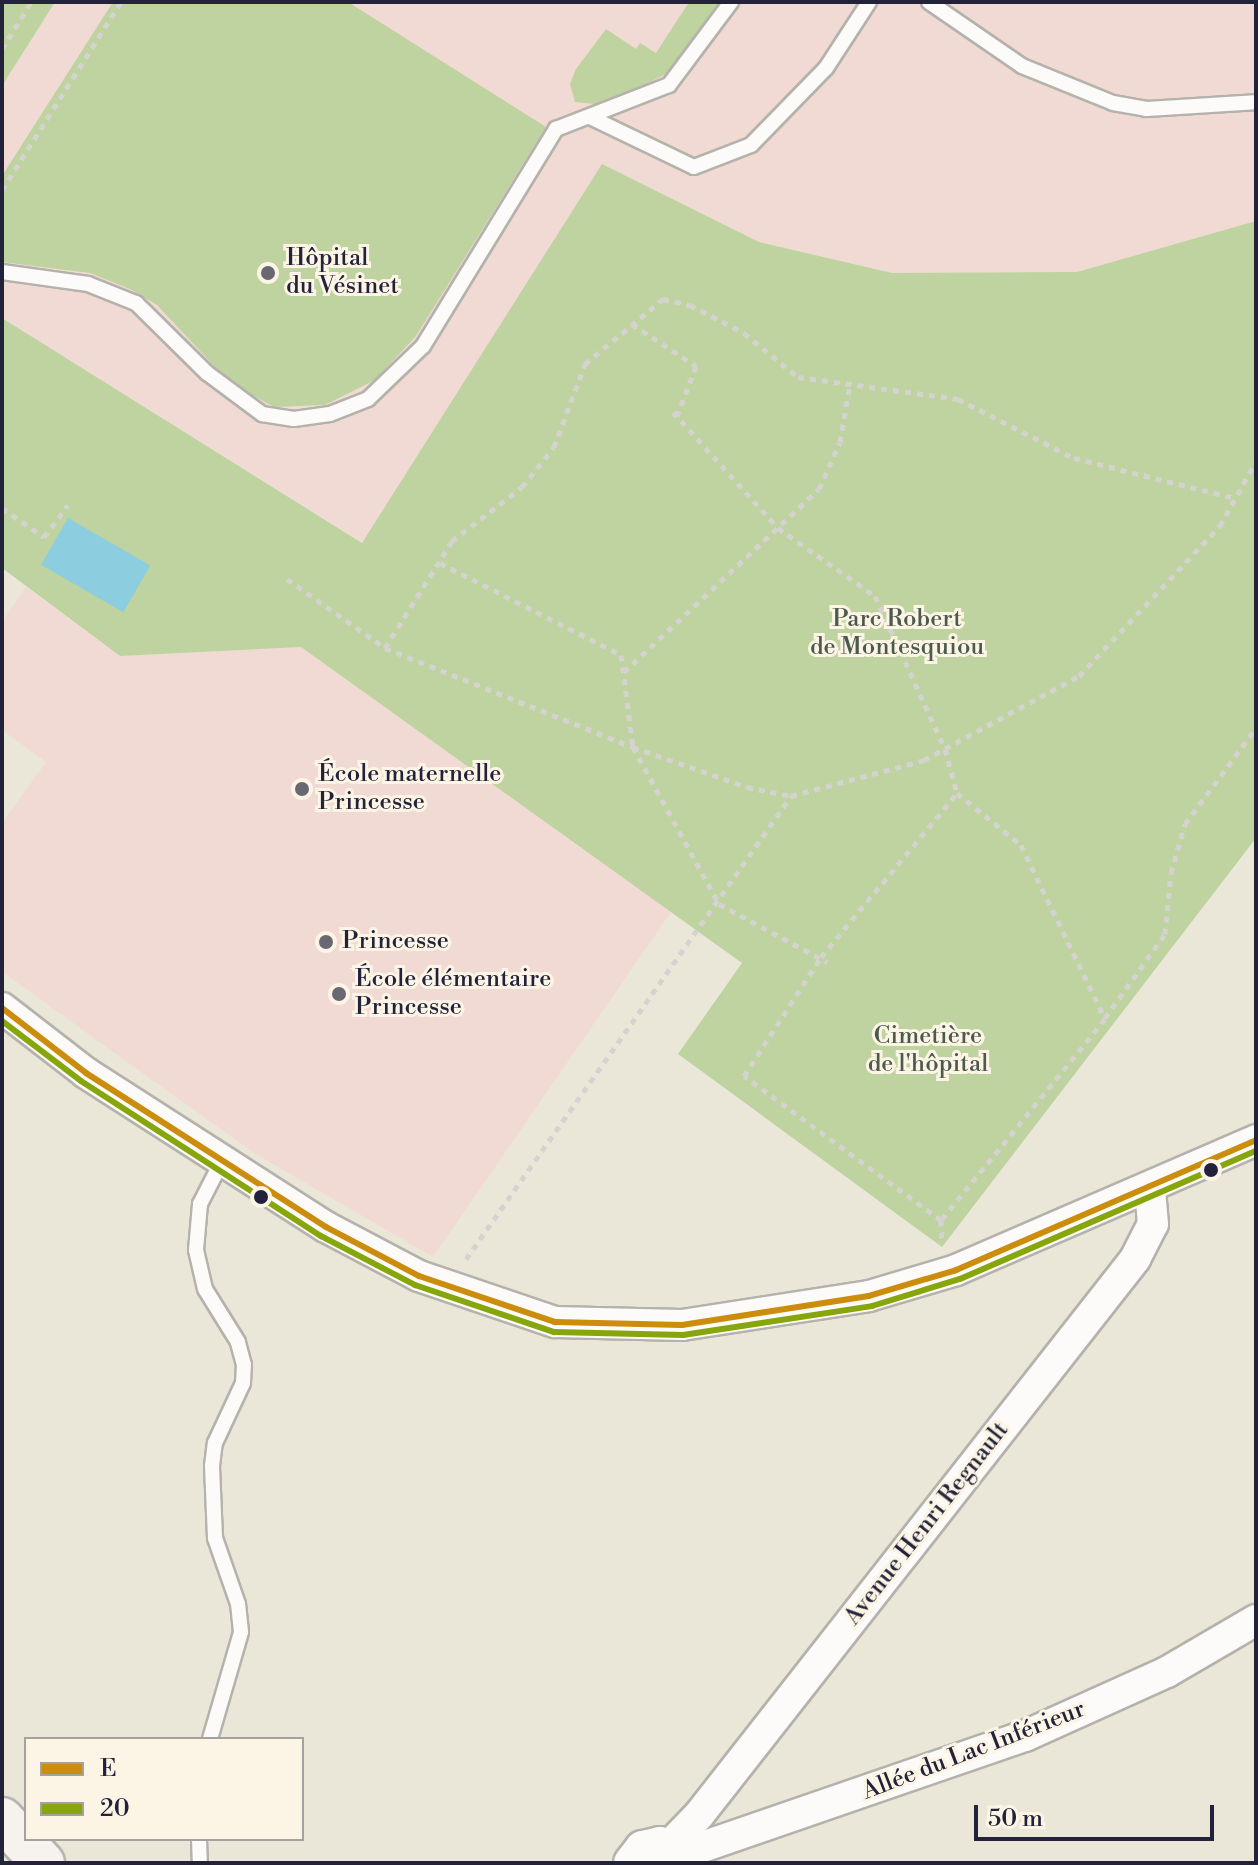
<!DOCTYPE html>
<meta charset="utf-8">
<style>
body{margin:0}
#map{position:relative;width:1258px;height:1865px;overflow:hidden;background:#eae7d9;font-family:"Libre Bodoni",serif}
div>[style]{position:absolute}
.built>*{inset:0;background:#f1dad3}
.green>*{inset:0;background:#bed39f}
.water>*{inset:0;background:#8ccddf;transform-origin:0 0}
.path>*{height:5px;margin-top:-2.5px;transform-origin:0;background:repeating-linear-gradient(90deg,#d4d3d0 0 6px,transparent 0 12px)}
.roads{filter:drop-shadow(2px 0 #b5b2ac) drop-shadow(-2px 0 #b5b2ac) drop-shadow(0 2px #b5b2ac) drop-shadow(0 -2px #b5b2ac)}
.service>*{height:14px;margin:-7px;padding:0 7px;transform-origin:7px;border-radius:7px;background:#fcfbf9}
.minor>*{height:30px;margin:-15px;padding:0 15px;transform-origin:15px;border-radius:15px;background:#fcfbf9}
.tertiary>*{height:36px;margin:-18px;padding:0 18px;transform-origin:18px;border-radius:18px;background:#fcfbf9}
.secondary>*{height:42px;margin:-21px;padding:0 21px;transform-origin:21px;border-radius:21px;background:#f6f3ee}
.bus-1>*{height:6px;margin:-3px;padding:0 3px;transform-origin:3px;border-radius:3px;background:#cc8c0c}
.bus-2>*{height:6px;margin:-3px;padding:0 3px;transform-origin:3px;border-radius:3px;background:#87a60b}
.dots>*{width:22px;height:22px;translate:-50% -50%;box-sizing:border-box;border:4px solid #fcf5e5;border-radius:50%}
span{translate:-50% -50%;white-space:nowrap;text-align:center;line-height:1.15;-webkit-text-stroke:6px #fcf5e5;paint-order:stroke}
.poi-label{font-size:24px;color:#22223b}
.left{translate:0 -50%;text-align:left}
.park-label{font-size:24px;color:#4c5a4d}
.street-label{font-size:24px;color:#22223b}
.frame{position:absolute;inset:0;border:4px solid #22223b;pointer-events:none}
.legend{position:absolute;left:24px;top:1737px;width:280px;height:104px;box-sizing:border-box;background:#fcf5e5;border:2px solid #a5a1a1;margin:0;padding:10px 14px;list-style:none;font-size:24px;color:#22223b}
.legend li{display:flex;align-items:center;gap:16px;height:40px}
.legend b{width:40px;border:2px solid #a5a1a1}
.scale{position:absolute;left:974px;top:1805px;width:240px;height:36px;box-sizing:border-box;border:4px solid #22223b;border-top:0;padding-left:10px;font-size:24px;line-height:28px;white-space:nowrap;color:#22223b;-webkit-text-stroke:6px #fcf5e5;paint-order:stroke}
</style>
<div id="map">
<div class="built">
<div style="clip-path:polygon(2px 2px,1256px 2px,1256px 221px,1077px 272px,892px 273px,759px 242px,602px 164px,363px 543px,2px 318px)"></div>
<div style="clip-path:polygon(26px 587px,120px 656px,301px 647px,671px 912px,433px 1257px,254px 1153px,2px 972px,2px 823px,46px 762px,2px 730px,2px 622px)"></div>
</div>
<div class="green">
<div style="clip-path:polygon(2px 2px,55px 2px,2px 86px)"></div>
<div style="clip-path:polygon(113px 2px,348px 2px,546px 127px,416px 336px,375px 380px,325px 405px,274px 407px,230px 383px,157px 305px,130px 289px,90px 273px,2px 262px,2px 176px)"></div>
<div style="clip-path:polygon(689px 2px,720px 2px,677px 68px,606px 105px,575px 102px,570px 84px,576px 69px,606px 29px,636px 49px,640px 43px,656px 53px)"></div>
<div style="clip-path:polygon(602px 164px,759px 242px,892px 273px,1077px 272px,1256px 221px,1256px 838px,942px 1247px,678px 1054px,742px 963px,301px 647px,120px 656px,2px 568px,2px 318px,362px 543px)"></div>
</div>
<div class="water">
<div style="left:68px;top:518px;width:95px;height:54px;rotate:30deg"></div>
</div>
<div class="path">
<div style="left:2px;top:49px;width:55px;rotate:-58.3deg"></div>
<div style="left:2px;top:190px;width:222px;rotate:-57.7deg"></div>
<div style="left:632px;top:324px;width:77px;rotate:33.3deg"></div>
<div style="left:696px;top:366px;width:53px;rotate:110.8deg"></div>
<div style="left:673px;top:412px;width:156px;rotate:47.8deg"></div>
<div style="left:778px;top:528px;width:118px;rotate:35deg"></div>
<div style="left:875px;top:596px;width:168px;rotate:65.4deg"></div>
<div style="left:945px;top:749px;width:46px;rotate:74.7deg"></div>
<div style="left:2px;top:508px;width:51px;rotate:34.6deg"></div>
<div style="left:44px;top:537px;width:40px;rotate:-53deg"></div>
<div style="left:440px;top:563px;width:203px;rotate:26.9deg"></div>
<div style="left:621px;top:655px;width:93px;rotate:82.6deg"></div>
<div style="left:633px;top:747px;width:121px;rotate:19.3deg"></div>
<div style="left:747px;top:787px;width:45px;rotate:11.6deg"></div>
<div style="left:287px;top:579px;width:120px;rotate:35.1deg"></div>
<div style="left:385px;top:648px;width:267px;rotate:21.8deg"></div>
<div style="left:633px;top:747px;width:179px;rotate:61.3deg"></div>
<div style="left:719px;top:904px;width:123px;rotate:28.2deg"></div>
<div style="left:385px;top:648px;width:126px;rotate:-57.9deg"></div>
<div style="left:452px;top:541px;width:88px;rotate:-37.6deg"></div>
<div style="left:522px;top:487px;width:51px;rotate:-51.3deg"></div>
<div style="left:554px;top:447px;width:89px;rotate:-69.5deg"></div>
<div style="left:585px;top:364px;width:102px;rotate:-39.8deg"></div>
<div style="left:663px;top:299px;width:28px;rotate:13deg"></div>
<div style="left:690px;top:305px;width:61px;rotate:27.4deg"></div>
<div style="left:744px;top:333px;width:70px;rotate:39.2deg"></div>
<div style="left:798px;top:377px;width:162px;rotate:7.8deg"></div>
<div style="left:958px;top:399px;width:130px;rotate:27deg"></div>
<div style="left:1074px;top:458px;width:165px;rotate:14deg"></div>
<div style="left:624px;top:672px;width:267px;rotate:-43.2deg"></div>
<div style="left:819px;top:489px;width:51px;rotate:-65.9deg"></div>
<div style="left:840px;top:442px;width:59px;rotate:-80.2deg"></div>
<div style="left:957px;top:793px;width:82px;rotate:39.1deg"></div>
<div style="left:1021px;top:845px;width:193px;rotate:64.2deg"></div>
<div style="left:1105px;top:1019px;width:259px;rotate:129.2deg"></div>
<div style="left:941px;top:1220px;width:244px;rotate:-143.8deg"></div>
<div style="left:744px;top:1076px;width:142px;rotate:-57.1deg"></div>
<div style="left:821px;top:957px;width:213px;rotate:-50.3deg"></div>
<div style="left:1105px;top:1018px;width:103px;rotate:-54.5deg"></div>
<div style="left:1165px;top:934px;width:61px;rotate:-84.4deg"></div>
<div style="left:1171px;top:873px;width:51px;rotate:-74.1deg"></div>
<div style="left:1185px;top:824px;width:119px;rotate:-53.5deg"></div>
<div style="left:941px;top:1220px;width:23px;rotate:88deg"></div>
<div style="left:466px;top:1259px;width:566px;rotate:-54.93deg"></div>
<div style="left:791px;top:796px;width:138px;rotate:-15.1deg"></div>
<div style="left:924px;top:760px;width:176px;rotate:-28.5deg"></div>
<div style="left:1079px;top:676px;width:206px;rotate:-46.8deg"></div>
<div style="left:1220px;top:526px;width:74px;rotate:-61deg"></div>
</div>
<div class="roads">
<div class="service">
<div style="left:929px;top:2px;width:113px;rotate:34.5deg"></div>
<div style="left:1022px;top:66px;width:98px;rotate:22.1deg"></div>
<div style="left:1113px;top:103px;width:34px;rotate:10deg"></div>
<div style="left:1146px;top:109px;width:110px;rotate:-3.6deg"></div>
<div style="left:592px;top:118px;width:113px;rotate:25.7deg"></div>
<div style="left:694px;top:167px;width:61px;rotate:-21.1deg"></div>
<div style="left:751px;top:145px;width:107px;rotate:-45.8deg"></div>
<div style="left:826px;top:68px;width:79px;rotate:-56.9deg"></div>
<div style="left:2px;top:272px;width:87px;rotate:7.9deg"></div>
<div style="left:88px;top:284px;width:52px;rotate:21.6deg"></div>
<div style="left:136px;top:303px;width:100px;rotate:44.6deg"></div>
<div style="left:207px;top:373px;width:69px;rotate:36.7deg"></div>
<div style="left:262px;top:414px;width:32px;rotate:9deg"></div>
<div style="left:294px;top:419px;width:36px;rotate:-8deg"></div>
<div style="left:330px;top:414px;width:41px;rotate:-21.5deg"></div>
<div style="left:368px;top:399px;width:76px;rotate:-43.9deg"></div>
<div style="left:423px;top:346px;width:255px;rotate:-58.5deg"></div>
<div style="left:556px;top:129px;width:121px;rotate:-21.3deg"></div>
<div style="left:669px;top:85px;width:104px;rotate:-53.2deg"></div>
<div style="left:210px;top:1739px;width:111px;rotate:-73.8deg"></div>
<div style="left:241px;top:1632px;width:28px;rotate:-96deg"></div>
<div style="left:238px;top:1604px;width:70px;rotate:-109.2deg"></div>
<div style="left:215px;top:1538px;width:72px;rotate:-92.4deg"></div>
<div style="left:212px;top:1466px;width:23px;rotate:-83deg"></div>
<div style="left:215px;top:1443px;width:66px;rotate:-65deg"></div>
<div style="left:243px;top:1383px;width:18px;rotate:-87deg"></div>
<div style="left:244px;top:1365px;width:24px;rotate:-105deg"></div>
<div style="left:238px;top:1342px;width:62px;rotate:-121.9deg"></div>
<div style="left:205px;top:1289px;width:40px;rotate:-103deg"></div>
<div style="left:196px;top:1250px;width:46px;rotate:-85deg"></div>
<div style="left:200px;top:1204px;width:48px;rotate:-62.9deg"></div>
<div style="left:199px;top:1839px;width:24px;rotate:88deg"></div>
</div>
<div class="minor">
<div style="left:2px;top:1008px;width:106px;rotate:37.7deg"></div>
<div style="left:86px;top:1073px;width:285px;rotate:32.7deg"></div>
<div style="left:326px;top:1227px;width:105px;rotate:27.8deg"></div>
<div style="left:419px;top:1276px;width:144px;rotate:18.7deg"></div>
<div style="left:555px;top:1322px;width:127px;rotate:1.4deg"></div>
<div style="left:682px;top:1325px;width:189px;rotate:-8.8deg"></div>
<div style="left:869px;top:1296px;width:91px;rotate:-16.6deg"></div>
<div style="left:956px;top:1270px;width:327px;rotate:-23.4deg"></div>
<div style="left:668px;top:1847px;width:45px;rotate:-45.9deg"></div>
<div style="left:699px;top:1815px;width:707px;rotate:-51.9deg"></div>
<div style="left:1135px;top:1259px;width:39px;rotate:-63deg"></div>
<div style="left:1153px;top:1224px;width:36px;rotate:-95deg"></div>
<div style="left:679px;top:1855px;width:366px;rotate:-19deg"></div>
<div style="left:1025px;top:1736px;width:156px;rotate:-24.3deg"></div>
<div style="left:1167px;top:1672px;width:103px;rotate:-30.3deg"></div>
</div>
<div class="tertiary">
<div style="left:632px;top:1863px;width:18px;rotate:-52deg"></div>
<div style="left:643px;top:1849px;width:17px;rotate:-13deg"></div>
<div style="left:660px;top:1845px;width:15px;rotate:20deg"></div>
<div style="left:674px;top:1850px;width:16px;rotate:55deg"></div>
</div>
<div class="secondary">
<div style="left:2px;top:1819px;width:60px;rotate:47deg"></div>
</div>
</div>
<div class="bus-1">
<div style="left:2px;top:1008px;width:106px;rotate:37.7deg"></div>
<div style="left:86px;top:1073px;width:285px;rotate:32.7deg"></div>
<div style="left:326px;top:1227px;width:105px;rotate:27.8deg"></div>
<div style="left:419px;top:1276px;width:144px;rotate:18.7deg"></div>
<div style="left:555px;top:1322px;width:127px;rotate:1.4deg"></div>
<div style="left:682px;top:1325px;width:189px;rotate:-8.8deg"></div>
<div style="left:869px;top:1296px;width:91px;rotate:-16.6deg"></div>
<div style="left:956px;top:1270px;width:327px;rotate:-23.4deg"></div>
</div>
<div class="bus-2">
<div style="left:2px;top:1021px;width:99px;rotate:37.2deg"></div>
<div style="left:81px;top:1081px;width:286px;rotate:32.9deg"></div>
<div style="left:321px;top:1236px;width:106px;rotate:27.5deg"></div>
<div style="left:415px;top:1285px;width:147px;rotate:18.7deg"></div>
<div style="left:554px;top:1332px;width:129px;rotate:1.3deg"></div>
<div style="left:683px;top:1335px;width:191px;rotate:-8.7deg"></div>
<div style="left:872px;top:1306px;width:92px;rotate:-17.1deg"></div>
<div style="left:960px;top:1279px;width:322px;rotate:-23.4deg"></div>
</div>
<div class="dots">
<div style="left:268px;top:273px;background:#686772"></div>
<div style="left:302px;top:789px;background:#686772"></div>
<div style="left:326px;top:942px;background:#686772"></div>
<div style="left:339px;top:994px;background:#686772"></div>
<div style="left:1211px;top:1170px;background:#22223b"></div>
<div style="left:261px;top:1197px;background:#22223b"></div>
</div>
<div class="poi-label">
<span class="left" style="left:286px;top:273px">Hôpital<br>du Vésinet</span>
<span class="left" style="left:318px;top:789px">École maternelle<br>Princesse</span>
<span class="left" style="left:342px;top:942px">Princesse</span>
<span class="left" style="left:355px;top:994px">École élémentaire<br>Princesse</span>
</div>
<div class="park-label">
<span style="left:897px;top:634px">Parc Robert<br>de Montesquiou</span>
<span style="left:928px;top:1051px">Cimetière<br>de l'hôpital</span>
</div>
<div class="street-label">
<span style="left:927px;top:1524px;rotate:-52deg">Avenue Henri Regnault</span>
<span style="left:974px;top:1751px;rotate:-21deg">Allée du Lac Inférieur</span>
</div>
<div class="frame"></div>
<ul class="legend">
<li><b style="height:10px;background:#cc8c0c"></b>E</li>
<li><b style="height:10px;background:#87a60b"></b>20</li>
</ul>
<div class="scale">50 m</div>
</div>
